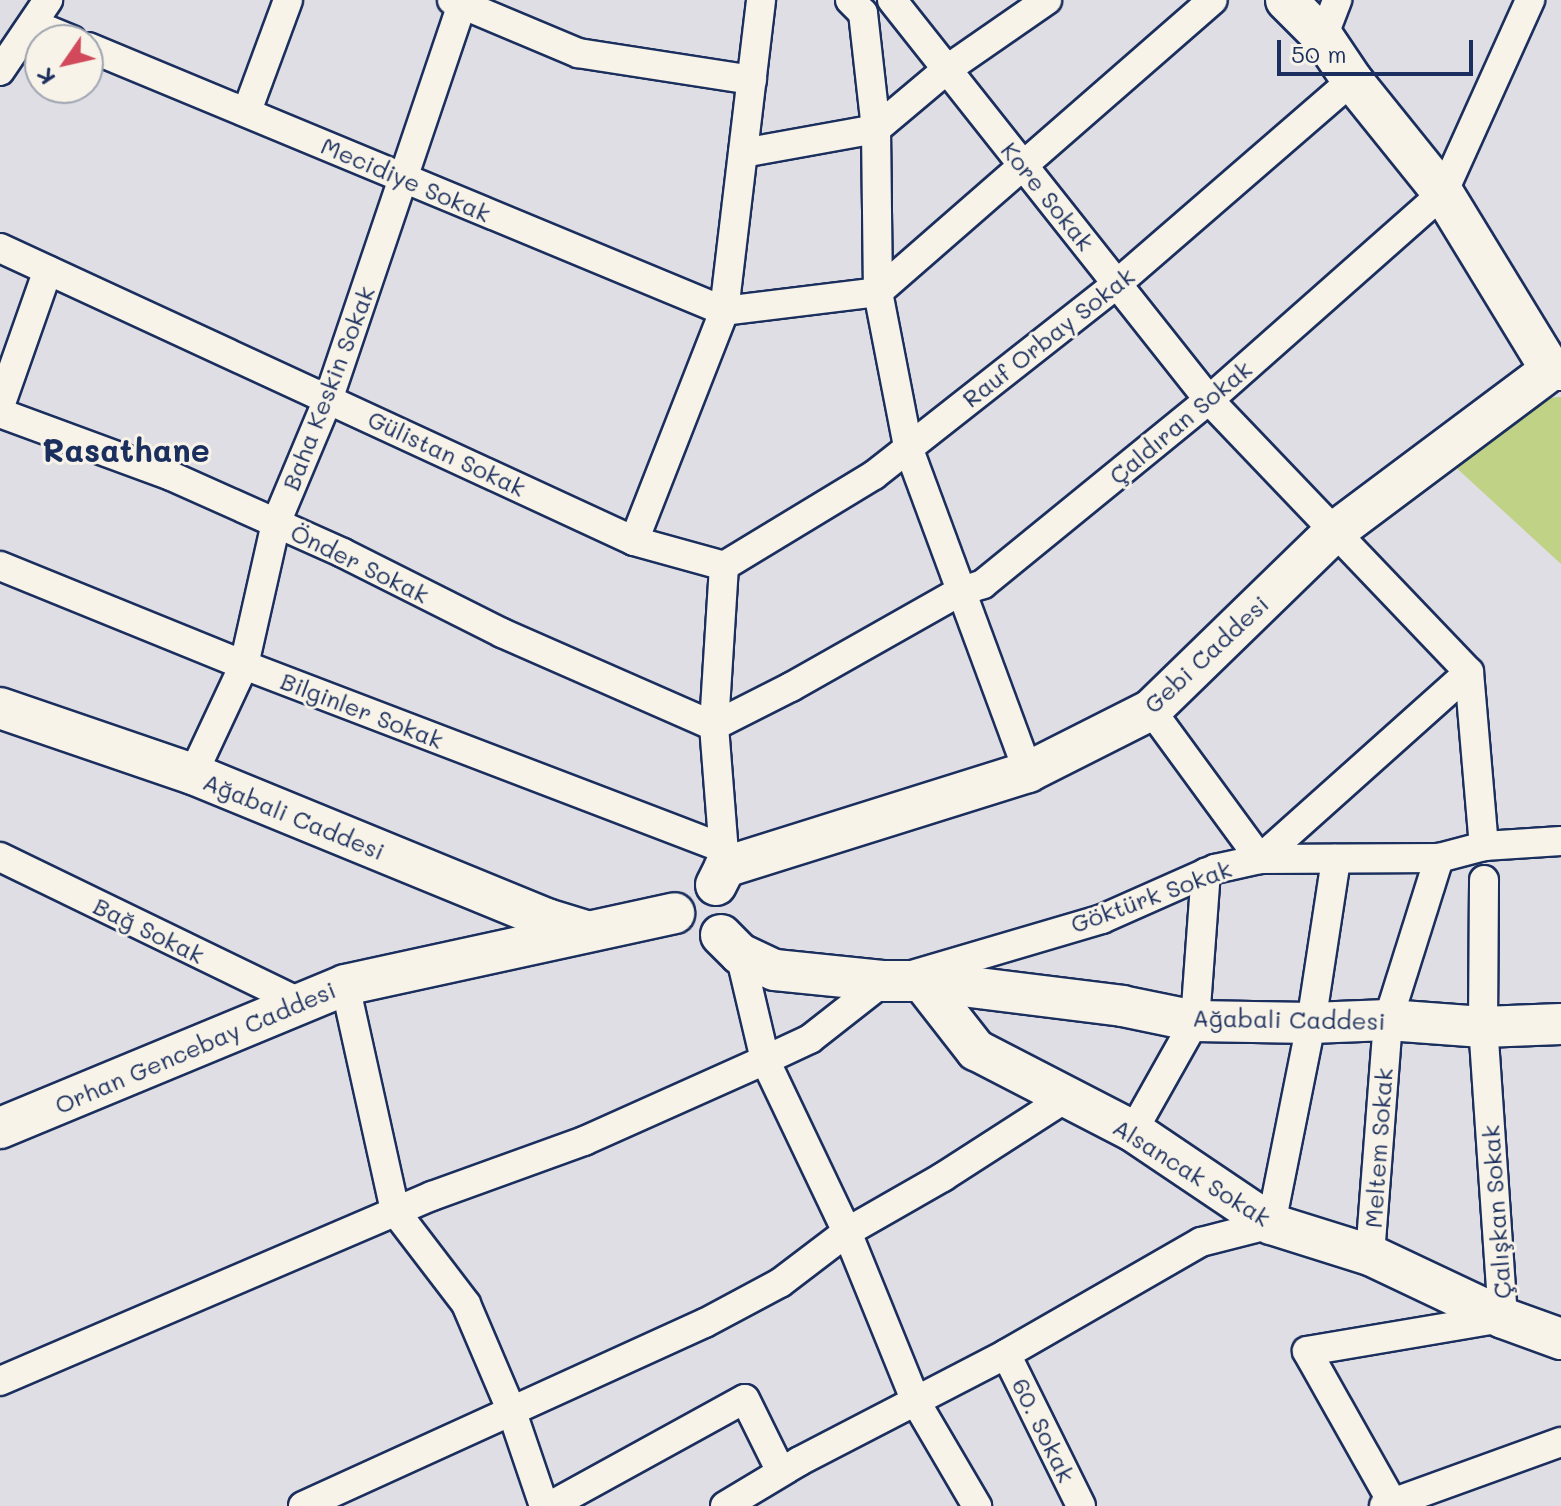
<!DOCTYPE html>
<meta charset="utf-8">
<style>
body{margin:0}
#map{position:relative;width:1561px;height:1506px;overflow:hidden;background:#e0dee5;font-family:Mali,sans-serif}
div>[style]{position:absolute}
.green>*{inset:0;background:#c0d286}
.roads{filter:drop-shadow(2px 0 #1b2f5e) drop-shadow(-2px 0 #1b2f5e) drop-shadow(0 2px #1b2f5e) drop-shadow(0 -2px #1b2f5e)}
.street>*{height:28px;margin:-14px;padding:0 14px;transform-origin:14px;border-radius:14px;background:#f7f3e8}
.secondary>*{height:40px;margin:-20px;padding:0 20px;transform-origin:20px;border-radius:20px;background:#f7f3e8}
span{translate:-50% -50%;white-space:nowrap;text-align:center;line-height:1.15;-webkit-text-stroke:6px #f7f3e8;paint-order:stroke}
.street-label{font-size:24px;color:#1b2f5e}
.district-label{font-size:32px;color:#1b2f5e;font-weight:700}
.north{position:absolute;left:24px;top:24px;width:80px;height:80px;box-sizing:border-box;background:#f7f3e8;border:2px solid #9fa5b1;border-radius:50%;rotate:236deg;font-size:22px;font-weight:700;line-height:32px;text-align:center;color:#1b2f5e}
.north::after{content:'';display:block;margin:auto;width:28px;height:36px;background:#d1495b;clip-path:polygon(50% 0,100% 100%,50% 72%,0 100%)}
.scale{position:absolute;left:1277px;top:40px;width:196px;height:36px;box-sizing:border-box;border:4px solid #1b2f5e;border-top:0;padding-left:10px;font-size:24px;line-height:28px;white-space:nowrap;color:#1b2f5e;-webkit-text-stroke:6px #f7f3e8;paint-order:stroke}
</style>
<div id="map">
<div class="green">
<div style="clip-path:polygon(1561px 397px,1561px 564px,1451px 463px,1544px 398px)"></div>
</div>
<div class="roads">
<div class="street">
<div style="left:452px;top:0;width:137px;rotate:22.8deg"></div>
<div style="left:578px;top:53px;width:176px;rotate:8.8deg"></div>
<div style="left:850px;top:0;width:18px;rotate:45deg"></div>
<div style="left:863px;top:13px;width:117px;rotate:83.6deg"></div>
<div style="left:876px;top:129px;width:163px;rotate:89.3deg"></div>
<div style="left:878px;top:292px;width:158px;rotate:79deg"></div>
<div style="left:908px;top:447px;width:346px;rotate:69.7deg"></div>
<div style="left:892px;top:0;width:510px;rotate:51.6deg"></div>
<div style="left:1209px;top:400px;width:376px;rotate:46.3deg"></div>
<div style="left:1469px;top:672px;width:175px;rotate:85.1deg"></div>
<div style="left:33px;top:24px;width:42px;rotate:22.3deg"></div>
<div style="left:1323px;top:37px;width:40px;rotate:-69deg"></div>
<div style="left:88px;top:47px;width:689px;rotate:22.54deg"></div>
<div style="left:724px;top:311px;width:155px;rotate:-7deg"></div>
<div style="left:878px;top:292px;width:444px;rotate:-41.1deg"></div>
<div style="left:0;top:71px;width:86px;rotate:-55.9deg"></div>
<div style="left:247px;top:111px;width:118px;rotate:-69.7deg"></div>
<div style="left:743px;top:153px;width:135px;rotate:-10.2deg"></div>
<div style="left:876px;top:129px;width:92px;rotate:-40.1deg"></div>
<div style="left:946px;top:70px;width:123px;rotate:-34.7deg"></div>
<div style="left:0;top:248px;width:698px;rotate:24.8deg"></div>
<div style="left:634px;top:541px;width:93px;rotate:15.5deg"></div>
<div style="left:0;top:406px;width:144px;rotate:-70.6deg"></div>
<div style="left:0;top:413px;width:182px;rotate:20.2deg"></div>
<div style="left:171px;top:476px;width:188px;rotate:24.1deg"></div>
<div style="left:343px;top:553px;width:178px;rotate:26.7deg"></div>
<div style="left:502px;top:633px;width:232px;rotate:23.7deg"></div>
<div style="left:634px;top:541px;width:247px;rotate:-68.6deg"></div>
<div style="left:724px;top:311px;width:313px;rotate:-83.2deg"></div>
<div style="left:0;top:566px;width:263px;rotate:22.1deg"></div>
<div style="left:244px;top:665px;width:515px;rotate:20.93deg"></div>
<div style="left:724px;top:566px;width:175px;rotate:-31.2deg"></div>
<div style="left:874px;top:475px;width:310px;rotate:-38.2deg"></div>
<div style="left:1118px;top:283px;width:310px;rotate:-40.9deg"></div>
<div style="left:724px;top:566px;width:160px;rotate:93.6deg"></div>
<div style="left:714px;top:726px;width:140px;rotate:85.5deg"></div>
<div style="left:1151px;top:710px;width:185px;rotate:53.8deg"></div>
<div style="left:1260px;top:859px;width:280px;rotate:-41.8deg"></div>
<div style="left:714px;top:726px;width:86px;rotate:-26.9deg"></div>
<div style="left:791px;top:687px;width:193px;rotate:-29.5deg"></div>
<div style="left:959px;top:592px;width:25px;rotate:-18deg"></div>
<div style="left:983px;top:584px;width:291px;rotate:-39.2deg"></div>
<div style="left:1209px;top:400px;width:312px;rotate:-41.5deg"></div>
<div style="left:1443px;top:193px;width:212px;rotate:-65.7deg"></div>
<div style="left:193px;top:774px;width:120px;rotate:-64.9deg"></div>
<div style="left:244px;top:665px;width:146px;rotate:-77.3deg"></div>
<div style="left:276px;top:523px;width:137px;rotate:-67.2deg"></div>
<div style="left:329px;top:397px;width:419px;rotate:-71.3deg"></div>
<div style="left:0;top:857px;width:331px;rotate:25.9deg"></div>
<div style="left:740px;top:954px;width:109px;rotate:76.7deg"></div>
<div style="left:765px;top:1060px;width:191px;rotate:64.5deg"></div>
<div style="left:847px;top:1232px;width:183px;rotate:67.9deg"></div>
<div style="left:916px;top:1402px;width:121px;rotate:59.6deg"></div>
<div style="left:912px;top:975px;width:198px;rotate:-16.4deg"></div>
<div style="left:1102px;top:919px;width:124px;rotate:-23.9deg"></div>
<div style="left:1215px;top:869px;width:46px;rotate:-12.5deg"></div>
<div style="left:1260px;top:859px;width:179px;rotate:-0.3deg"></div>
<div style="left:1439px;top:858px;width:47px;rotate:-14.9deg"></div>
<div style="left:1484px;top:846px;width:77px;rotate:-3.7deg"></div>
<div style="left:345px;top:985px;width:231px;rotate:77.5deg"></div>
<div style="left:395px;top:1211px;width:117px;rotate:52.6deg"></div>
<div style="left:466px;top:1304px;width:117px;rotate:66.9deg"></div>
<div style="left:512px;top:1412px;width:99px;rotate:71.2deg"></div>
<div style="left:1133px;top:1131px;width:126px;rotate:-60.6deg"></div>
<div style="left:1195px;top:1021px;width:149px;rotate:-85.8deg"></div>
<div style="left:1370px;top:1255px;width:236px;rotate:-85.6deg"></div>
<div style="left:1388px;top:1020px;width:170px;rotate:-72.5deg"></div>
<div style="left:1006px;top:1354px;width:169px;rotate:63.7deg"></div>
<div style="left:0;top:1381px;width:470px;rotate:-23.2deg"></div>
<div style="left:432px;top:1196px;width:162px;rotate:-19.9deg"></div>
<div style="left:584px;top:1141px;width:198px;rotate:-24.1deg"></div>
<div style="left:765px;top:1060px;width:50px;rotate:-25deg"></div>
<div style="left:810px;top:1039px;width:94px;rotate:-38.1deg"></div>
<div style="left:1392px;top:1502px;width:173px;rotate:-119.4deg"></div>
<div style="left:1307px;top:1351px;width:199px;rotate:-9.6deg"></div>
<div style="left:1503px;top:1318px;width:292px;rotate:-93.9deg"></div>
<div style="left:1483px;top:1027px;width:147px;rotate:-89.6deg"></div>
<div style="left:303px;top:1506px;width:442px;rotate:-24.5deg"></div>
<div style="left:705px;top:1323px;width:85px;rotate:-28.1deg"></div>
<div style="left:780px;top:1283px;width:84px;rotate:-37.3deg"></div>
<div style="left:847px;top:1232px;width:111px;rotate:-29.8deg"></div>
<div style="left:943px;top:1177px;width:148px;rotate:-32.8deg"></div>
<div style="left:550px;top:1506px;width:222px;rotate:-28.8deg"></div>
<div style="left:745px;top:1399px;width:81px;rotate:63.7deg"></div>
<div style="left:725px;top:1506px;width:87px;rotate:-31deg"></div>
<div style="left:800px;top:1461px;width:232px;rotate:-27.4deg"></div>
<div style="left:1006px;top:1354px;width:225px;rotate:-29.9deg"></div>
<div style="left:1201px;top:1242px;width:72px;rotate:-14.4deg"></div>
<div style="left:1271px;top:1224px;width:205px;rotate:-78.7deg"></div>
<div style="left:1311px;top:1023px;width:166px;rotate:-81.3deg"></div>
<div style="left:1384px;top:1506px;width:188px;rotate:-19.9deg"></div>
</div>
<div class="secondary">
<div style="left:1286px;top:0;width:52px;rotate:45deg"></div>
<div style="left:1323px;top:37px;width:52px;rotate:56deg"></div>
<div style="left:1352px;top:80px;width:145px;rotate:51.2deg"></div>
<div style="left:1443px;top:193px;width:207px;rotate:58.6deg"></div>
<div style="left:0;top:708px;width:204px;rotate:18.9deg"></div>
<div style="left:193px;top:774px;width:383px;rotate:22.3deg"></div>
<div style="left:547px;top:919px;width:41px;rotate:17.1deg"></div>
<div style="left:716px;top:885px;width:20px;rotate:-63deg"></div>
<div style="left:725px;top:867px;width:318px;rotate:-17.4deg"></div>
<div style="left:1028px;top:772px;width:138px;rotate:-26.8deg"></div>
<div style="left:1151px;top:710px;width:254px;rotate:-44.2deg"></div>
<div style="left:1333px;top:533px;width:272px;rotate:-36.8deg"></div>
<div style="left:1551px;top:370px;width:10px"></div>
<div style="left:721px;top:935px;width:27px;rotate:45deg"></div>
<div style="left:740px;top:954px;width:38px;rotate:25deg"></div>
<div style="left:775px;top:970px;width:110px;rotate:5.8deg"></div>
<div style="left:884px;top:981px;width:38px"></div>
<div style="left:922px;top:981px;width:88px;rotate:52deg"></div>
<div style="left:976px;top:1050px;width:177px;rotate:27.3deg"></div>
<div style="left:1133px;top:1131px;width:166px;rotate:34deg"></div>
<div style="left:1271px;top:1224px;width:104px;rotate:17.4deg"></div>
<div style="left:1370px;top:1255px;width:147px;rotate:25.3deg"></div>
<div style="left:1503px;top:1318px;width:62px;rotate:19.9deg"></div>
<div style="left:922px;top:981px;width:202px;rotate:7.1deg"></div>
<div style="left:1122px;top:1006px;width:75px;rotate:11.6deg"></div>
<div style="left:1195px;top:1021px;width:116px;rotate:1deg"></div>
<div style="left:1311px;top:1023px;width:77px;rotate:-2.2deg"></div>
<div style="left:1388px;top:1020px;width:95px;rotate:4.2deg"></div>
<div style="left:1483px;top:1027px;width:78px;rotate:-2.2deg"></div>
<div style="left:0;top:1128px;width:373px;rotate:-22.5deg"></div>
<div style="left:345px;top:985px;width:337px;rotate:-12.3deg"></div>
</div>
</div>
<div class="street-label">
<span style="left:406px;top:179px;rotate:23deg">Mecidiye Sokak</span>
<span style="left:1048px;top:196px;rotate:51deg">Kore Sokak</span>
<span style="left:1048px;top:337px;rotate:-38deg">Rauf Orbay Sokak</span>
<span style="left:328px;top:388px;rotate:-69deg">Baha Keskin Sokak</span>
<span style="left:1180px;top:422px;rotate:-40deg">Çaldıran Sokak</span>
<span style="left:447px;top:453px;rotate:25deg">Gülistan Sokak</span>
<span style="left:360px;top:563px;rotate:26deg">Önder Sokak</span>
<span style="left:1206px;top:654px;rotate:-43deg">Gebi Caddesi</span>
<span style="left:362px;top:710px;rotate:21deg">Bilginler Sokak</span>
<span style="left:294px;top:816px;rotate:22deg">Ağabali Caddesi</span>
<span style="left:1151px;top:896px;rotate:-20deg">Göktürk Sokak</span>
<span style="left:149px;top:930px;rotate:26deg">Bağ Sokak</span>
<span style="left:1289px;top:1019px;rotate:1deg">Ağabali Caddesi</span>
<span style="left:195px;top:1047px;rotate:-23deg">Orhan Gencebay Caddesi</span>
<span style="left:1378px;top:1148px;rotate:-86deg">Meltem Sokak</span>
<span style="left:1192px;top:1172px;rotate:32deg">Alsancak Sokak</span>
<span style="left:1496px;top:1212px;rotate:-94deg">Çalışkan Sokak</span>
<span style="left:1044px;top:1430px;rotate:64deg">60. Sokak</span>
</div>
<div class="district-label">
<span style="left:126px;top:449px">Rasathane</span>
</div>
<div class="north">K</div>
<div class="scale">50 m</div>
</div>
